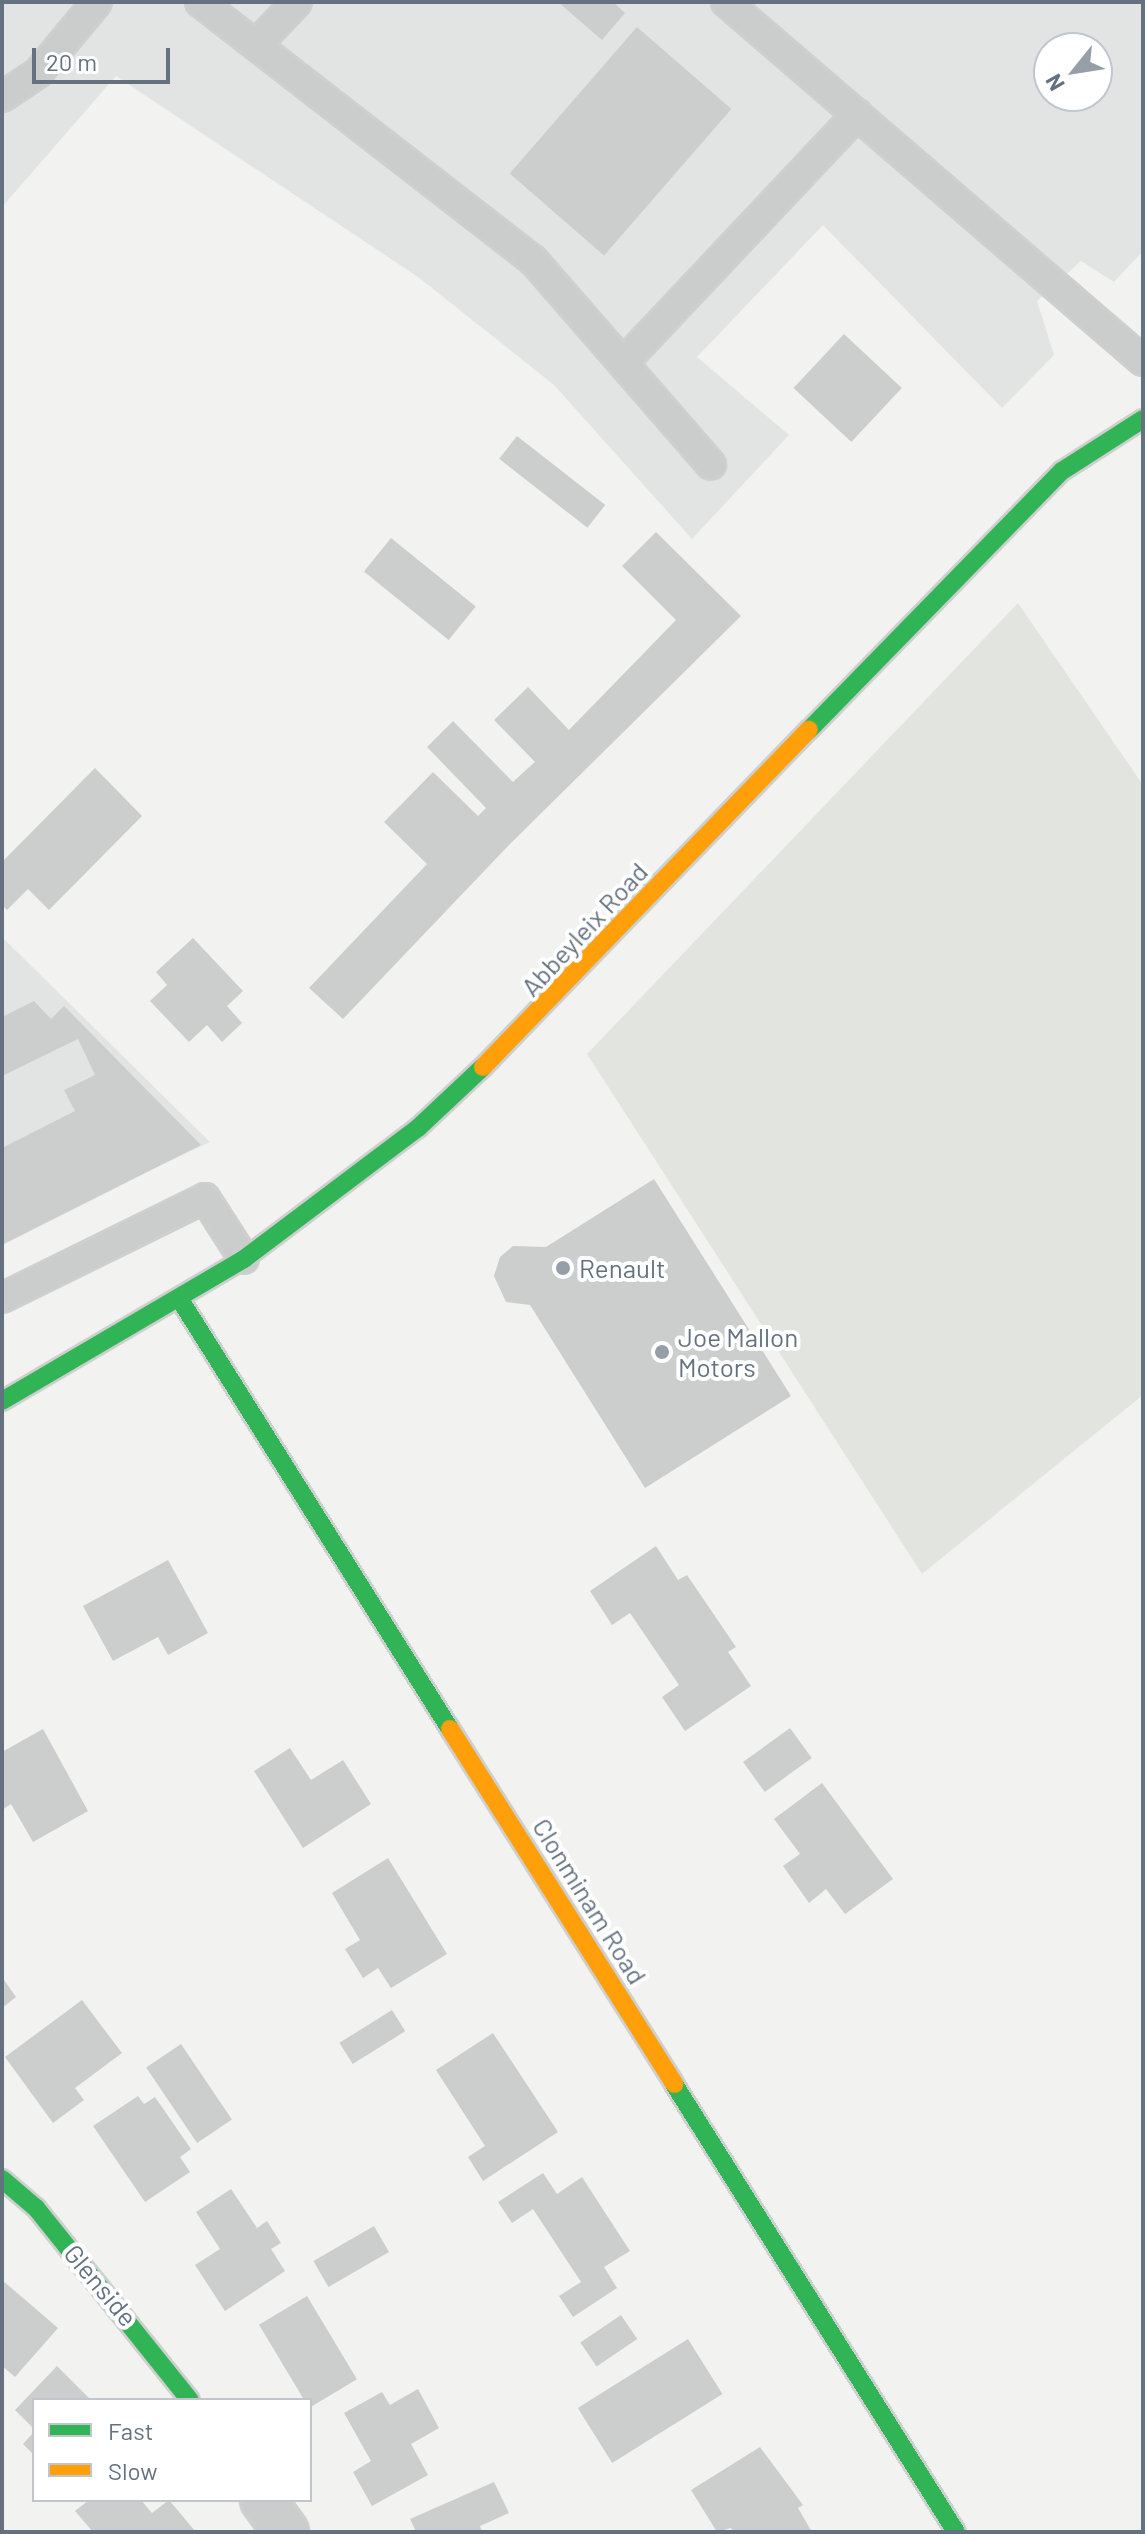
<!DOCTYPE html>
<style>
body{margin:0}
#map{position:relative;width:1145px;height:2534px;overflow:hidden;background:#f2f3f1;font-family:Barlow,sans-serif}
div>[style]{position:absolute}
.built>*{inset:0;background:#e2e4e3}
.green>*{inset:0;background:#e2e5df}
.building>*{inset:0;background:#cccdcd;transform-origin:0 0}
.roads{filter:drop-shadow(2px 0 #cecfcf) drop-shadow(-2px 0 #cecfcf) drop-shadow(0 2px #cecfcf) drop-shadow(0 -2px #cecfcf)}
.lane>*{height:28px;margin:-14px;padding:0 14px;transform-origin:14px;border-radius:14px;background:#cbcccc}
.street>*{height:44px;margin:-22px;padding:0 22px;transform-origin:22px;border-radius:22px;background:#cbcccc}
.fast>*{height:18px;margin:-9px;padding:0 9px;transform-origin:9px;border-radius:9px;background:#30b455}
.slow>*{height:18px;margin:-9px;padding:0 9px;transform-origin:9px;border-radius:9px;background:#ff9f0a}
.dots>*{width:22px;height:22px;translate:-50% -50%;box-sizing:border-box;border:4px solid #fff;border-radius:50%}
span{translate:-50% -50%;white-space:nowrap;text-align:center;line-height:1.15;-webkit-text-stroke:8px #fff;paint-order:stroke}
.street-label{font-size:26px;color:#64717f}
.poi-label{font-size:26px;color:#64717f}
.left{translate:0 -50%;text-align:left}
.frame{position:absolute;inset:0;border:4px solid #64717f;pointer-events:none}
.legend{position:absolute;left:32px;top:2398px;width:280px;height:104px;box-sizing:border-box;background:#fff;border:2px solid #c1c6cc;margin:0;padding:10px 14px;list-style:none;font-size:24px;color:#64717f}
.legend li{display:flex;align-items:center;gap:16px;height:40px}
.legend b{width:40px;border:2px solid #c1c6cc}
.north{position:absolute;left:1033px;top:32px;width:80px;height:80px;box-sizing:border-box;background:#fff;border:2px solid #c1c6cc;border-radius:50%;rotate:240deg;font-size:22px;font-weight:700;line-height:32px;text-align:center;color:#64717f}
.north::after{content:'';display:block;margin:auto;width:28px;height:36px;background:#969ea7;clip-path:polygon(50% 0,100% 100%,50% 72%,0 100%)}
.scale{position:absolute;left:32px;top:48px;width:138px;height:36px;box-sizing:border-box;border:4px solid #64717f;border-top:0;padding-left:10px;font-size:24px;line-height:28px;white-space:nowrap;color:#64717f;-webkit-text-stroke:6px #fff;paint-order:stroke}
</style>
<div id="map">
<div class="built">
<div style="clip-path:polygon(evenodd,6px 2px,1143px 2px,1143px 251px,1114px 282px,1081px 261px,1037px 301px,1054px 355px,1002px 408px,823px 225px,697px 357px,789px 435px,692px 539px,554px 385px,418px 277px,116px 76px,2px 207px,2px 8px,6px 2px,1049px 48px,1097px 48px,1097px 96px,1049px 96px,1049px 48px)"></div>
<div style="clip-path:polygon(2px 937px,210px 1142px,2px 1240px)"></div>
</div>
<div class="green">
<div style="clip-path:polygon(1018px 603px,1143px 785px,1143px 1395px,922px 1574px,587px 1054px)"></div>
</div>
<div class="building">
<div style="clip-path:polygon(558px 2px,613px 2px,625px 13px,602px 40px)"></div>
<div style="left:637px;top:27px;width:125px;height:194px;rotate:41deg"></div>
<div style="left:844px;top:334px;width:79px;height:74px;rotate:43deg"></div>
<div style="left:517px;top:436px;width:112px;height:29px;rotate:38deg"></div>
<div style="clip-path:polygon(656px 532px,741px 616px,509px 845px,343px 1019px,309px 988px,427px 864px,384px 822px,433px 772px,478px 816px,486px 808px,427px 747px,453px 721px,513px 782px,527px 769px,535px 762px,494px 720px,528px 687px,569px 730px,676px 620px,622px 566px)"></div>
<div style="left:391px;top:538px;width:109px;height:43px;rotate:39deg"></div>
<div style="clip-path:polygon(95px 768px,142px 816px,49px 910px,28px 889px,7px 910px,2px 905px,2px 862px)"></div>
<div style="clip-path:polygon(193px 938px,243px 991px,227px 1006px,242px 1023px,222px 1042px,207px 1025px,189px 1042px,150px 1001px,167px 985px,156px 972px)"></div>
<div style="clip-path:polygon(34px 1001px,51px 1019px,64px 1006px,201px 1145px,2px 1245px,2px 1148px,75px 1111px,64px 1090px,95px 1075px,78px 1039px,2px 1076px,2px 1017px)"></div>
<div style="clip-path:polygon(654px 1179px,791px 1396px,645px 1488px,530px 1305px,506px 1302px,494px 1276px,500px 1257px,513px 1246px,546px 1247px)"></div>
<div style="clip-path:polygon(656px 1546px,678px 1580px,687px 1575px,736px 1647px,728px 1652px,751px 1686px,685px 1731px,662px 1697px,679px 1685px,630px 1613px,612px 1625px,590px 1591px)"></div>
<div style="clip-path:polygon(168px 1560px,208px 1633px,168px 1655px,158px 1637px,113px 1661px,83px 1606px)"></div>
<div style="left:790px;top:1728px;width:37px;height:58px;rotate:54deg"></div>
<div style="clip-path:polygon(43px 1729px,88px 1811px,33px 1842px,11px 1804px,2px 1810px,2px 1752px)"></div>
<div style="clip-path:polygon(290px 1748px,311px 1780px,343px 1760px,371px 1804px,303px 1848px,254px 1771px)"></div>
<div style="clip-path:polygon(822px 1783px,893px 1879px,845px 1914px,826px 1889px,809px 1903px,783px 1866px,800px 1854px,774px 1819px)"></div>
<div style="clip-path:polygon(388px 1858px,447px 1954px,391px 1988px,378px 1968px,363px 1978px,345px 1949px,360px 1940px,332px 1893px)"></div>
<div style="clip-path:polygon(2px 1977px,16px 1997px,2px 2008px)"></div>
<div style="clip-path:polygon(82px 2000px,122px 2053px,75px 2088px,84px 2100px,53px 2123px,5px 2057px)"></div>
<div style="left:392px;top:2010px;width:25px;height:62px;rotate:58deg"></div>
<div style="clip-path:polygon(493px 2033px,558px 2132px,483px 2181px,468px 2157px,485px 2146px,436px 2070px)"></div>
<div style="left:181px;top:2044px;width:91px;height:42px;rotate:56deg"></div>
<div style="clip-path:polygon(138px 2096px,144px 2104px,155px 2097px,191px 2149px,180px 2157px,190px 2172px,145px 2202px,93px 2126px)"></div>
<div style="clip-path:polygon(543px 2173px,557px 2194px,582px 2177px,630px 2251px,604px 2267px,617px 2288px,573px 2317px,559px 2296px,581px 2282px,533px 2209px,512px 2223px,498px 2202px)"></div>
<div style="clip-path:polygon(231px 2189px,257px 2228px,267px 2221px,281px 2243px,271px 2249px,285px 2271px,225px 2311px,195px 2265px,220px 2249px,196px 2212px)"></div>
<div style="left:374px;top:2226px;width:30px;height:70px;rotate:60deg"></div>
<div style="clip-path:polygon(2px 2280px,58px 2328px,15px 2377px,2px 2366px)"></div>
<div style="left:307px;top:2296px;width:97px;height:56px;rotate:59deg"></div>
<div style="left:621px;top:2315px;width:29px;height:49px;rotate:56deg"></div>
<div style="left:688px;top:2339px;width:65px;height:130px;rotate:58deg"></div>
<div style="clip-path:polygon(57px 2366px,91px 2400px,34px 2400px,34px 2429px,15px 2410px)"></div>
<div style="clip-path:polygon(418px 2389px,439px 2428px,411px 2444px,428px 2475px,372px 2506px,353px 2472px,371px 2461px,344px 2413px,382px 2392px,390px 2405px)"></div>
<div style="clip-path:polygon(34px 2432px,34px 2455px,23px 2444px)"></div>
<div style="clip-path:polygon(760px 2447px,803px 2505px,798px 2508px,812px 2532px,733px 2532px,731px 2528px,717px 2532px,691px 2490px)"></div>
<div style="clip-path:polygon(494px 2482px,509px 2513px,480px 2526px,482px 2532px,416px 2532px,410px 2519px)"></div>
<div style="clip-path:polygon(89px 2500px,141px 2500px,152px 2513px,169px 2500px,196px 2532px,93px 2532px,75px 2511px)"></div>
</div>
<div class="roads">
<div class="lane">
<div style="left:200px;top:2px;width:421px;rotate:37.8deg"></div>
<div style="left:533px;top:260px;width:271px;rotate:49deg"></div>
<div style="left:726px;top:2px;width:550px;rotate:40.73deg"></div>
<div style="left:256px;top:45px;width:59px;rotate:-46.4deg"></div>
<div style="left:2px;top:97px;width:43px;rotate:-33.7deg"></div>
<div style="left:38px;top:73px;width:92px;rotate:-50.3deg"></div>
<div style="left:623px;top:363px;width:342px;rotate:-46.7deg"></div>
<div style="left:2px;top:1298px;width:226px;rotate:-26.2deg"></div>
<div style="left:205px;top:1198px;width:72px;rotate:57.4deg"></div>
</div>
<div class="street">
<div style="left:263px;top:2500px;width:39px;rotate:54deg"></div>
</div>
<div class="fast">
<div style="left:809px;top:730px;width:362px;rotate:-45.7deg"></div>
<div style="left:1062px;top:471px;width:96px;rotate:-32.7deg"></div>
<div style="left:179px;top:1298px;width:509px;rotate:57.84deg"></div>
<div style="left:2px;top:1401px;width:281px;rotate:-30.4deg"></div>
<div style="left:244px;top:1259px;width:218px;rotate:-37deg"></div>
<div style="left:418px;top:1128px;width:89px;rotate:-43.2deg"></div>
<div style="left:674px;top:2084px;width:529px;rotate:57.81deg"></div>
<div style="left:2px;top:2179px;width:45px;rotate:40.5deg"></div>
<div style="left:36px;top:2208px;width:246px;rotate:51.3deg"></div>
</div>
<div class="slow">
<div style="left:483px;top:1067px;width:469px;rotate:-46deg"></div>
<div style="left:450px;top:1729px;width:420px;rotate:57.7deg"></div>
</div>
</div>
<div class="dots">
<div style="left:563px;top:1268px;background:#969ea7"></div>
<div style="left:662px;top:1352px;background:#969ea7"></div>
</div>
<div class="street-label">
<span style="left:584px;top:929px;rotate:-47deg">Abbeyleix Road</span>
<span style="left:590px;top:1901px;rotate:58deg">Clonminam Road</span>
<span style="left:101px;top:2285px;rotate:50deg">Glenside</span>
</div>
<div class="poi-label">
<span class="left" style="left:579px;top:1268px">Renault</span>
<span class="left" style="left:678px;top:1352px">Joe Mallon<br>Motors</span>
</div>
<div class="frame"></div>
<ul class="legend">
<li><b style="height:10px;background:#30b455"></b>Fast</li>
<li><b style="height:10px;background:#ff9f0a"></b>Slow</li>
</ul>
<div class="north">N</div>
<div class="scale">20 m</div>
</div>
